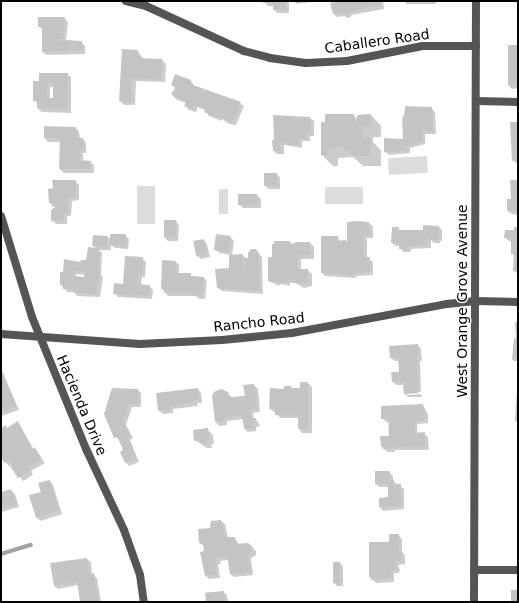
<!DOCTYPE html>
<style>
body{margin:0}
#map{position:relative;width:519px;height:603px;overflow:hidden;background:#fff;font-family:"DejaVu Sans",sans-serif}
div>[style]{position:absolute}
.green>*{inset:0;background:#dcdcdc;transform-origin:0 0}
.shadow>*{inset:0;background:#0003;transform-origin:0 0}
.stream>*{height:3.5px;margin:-1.75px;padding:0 1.75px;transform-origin:1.75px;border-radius:1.75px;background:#a3a3a3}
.building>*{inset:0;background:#c4c4c4;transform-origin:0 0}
.minor>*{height:8px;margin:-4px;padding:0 4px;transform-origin:4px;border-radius:4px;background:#555}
span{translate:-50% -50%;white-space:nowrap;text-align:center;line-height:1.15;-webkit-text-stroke:3px #fff;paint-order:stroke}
.street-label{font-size:14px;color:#000}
.frame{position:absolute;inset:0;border:2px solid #000;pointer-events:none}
</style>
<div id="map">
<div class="green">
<div style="left:427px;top:156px;width:17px;height:39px;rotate:87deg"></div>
<div style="left:137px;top:186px;width:18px;height:38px"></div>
<div style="left:325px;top:187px;width:38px;height:17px"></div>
<div style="left:219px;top:189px;width:9px;height:25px"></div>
</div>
<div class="shadow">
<div style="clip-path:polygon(264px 1px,310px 1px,310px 2px,297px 4px,295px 2px,289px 2px,289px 13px,277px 13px,274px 9px,274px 6px,268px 6px)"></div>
<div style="clip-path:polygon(341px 1px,383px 1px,384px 9px,351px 15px,351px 17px,347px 18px,345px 16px,337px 17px,334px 14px)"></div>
<div style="left:406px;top:1px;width:30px;height:3px"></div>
<div style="clip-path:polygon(64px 18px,68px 22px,66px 41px,81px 42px,85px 46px,85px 54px,46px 55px,43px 52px,43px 30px,39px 26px)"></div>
<div style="clip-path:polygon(518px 46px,518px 88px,512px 89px,508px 85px)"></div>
<div style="clip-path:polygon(138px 51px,143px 59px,162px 60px,166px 64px,165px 82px,136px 81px,135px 105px,124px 105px,120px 101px)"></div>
<div style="clip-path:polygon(evenodd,67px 74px,71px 77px,71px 113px,42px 112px,38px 109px,38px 104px,34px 100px,34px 82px,67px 74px,50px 87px,54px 87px,54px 99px,50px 99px,50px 87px)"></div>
<div style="clip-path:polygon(191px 81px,194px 85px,194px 86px,240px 103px,244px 106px,236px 125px,229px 124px,224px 120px,223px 119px,222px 121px,209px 116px,206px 111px,198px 107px,196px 112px,189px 110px,185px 106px,186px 103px,177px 100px,173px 96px,172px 94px,176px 89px,172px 85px)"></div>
<div style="clip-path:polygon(405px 108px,431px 108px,435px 112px,436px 134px,425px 134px,425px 144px,410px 148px,410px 153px,389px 155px,385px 152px,404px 140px,403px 119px)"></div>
<div style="clip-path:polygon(354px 115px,358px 120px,371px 115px,381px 126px,381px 137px,373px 137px,373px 142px,381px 150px,381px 166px,363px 166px,353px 157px,338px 158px,338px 166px,333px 166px,322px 155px,326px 122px)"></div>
<div style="clip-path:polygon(310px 118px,314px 121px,314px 136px,310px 136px,310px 141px,302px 141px,302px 148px,284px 145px,284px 154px,277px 154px,274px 151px,274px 141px)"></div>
<div style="clip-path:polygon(518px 122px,518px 164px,517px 164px,513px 160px)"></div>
<div style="clip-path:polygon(45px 127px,75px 128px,79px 131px,80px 139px,83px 139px,86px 143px,86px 153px,83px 153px,83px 161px,90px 162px,94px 165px,94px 173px,64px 173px,60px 169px,61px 142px,48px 142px,45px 138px)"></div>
<div style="clip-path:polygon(277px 174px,280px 178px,280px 189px,268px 189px,265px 185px)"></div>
<div style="clip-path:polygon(75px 181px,79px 185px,79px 200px,72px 201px,71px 216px,67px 216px,67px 224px,56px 224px,52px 220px,58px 206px,53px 207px,50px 203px)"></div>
<div style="clip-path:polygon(511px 181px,518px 181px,518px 215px,512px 214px,508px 211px,512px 200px)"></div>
<div style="clip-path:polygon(257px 195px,261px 199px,261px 208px,243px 208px,239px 204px)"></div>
<div style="clip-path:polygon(165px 221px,176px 221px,179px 225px,178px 241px,168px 241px,164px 237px)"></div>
<div style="clip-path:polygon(369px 223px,373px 227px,373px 238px,367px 238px,367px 258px,373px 262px,373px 275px,357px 276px,355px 278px,325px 276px,322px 273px,337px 237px,341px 242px,348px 243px)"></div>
<div style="clip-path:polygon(439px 227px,442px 230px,442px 241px,440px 241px,440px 243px,434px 243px,431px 240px,431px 248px,411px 249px,411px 252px,403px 252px,400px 246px,396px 246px,392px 243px,398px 228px,401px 231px,424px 232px)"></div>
<div style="clip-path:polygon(518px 228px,518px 274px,514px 271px,515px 256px,512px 254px,512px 242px,509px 241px,505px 238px)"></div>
<div style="clip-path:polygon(evenodd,125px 235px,129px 239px,128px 249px,115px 248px,111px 245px,111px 250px,99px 250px,102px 253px,101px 275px,103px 277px,100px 297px,77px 296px,74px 292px,67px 292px,61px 285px,64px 273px,87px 261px,97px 249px,94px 246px,108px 237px,111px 240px,125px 235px,76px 274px,86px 275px,85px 278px,76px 277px,76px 274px)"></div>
<div style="clip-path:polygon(230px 237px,234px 241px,232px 256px,243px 256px,249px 259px,255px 250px,262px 257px,263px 294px,222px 291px,218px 288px,230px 269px,230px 255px,219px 253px,215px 249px)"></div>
<div style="clip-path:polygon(203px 240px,207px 244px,210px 257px,201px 259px,197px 256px)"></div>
<div style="clip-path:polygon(310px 243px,314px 247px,314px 259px,301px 259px,301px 270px,308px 270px,312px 274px,312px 286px,304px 288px,296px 283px,290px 283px,290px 286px,282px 284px,278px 286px,269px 280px,273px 257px,292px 245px)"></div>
<div style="clip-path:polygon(142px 258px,146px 262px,145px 277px,142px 277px,141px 286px,149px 286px,153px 290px,152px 299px,118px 297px,114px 293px,124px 285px)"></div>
<div style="clip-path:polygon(176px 262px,179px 265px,179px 274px,204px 278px,207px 281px,205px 299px,199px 299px,196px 296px,168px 296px,165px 292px,162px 289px)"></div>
<div style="clip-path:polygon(418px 345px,421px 349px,422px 361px,420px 361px,421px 392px,407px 393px,407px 395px,421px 394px,422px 397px,408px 397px,405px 394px,404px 385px,396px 385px,393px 382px,400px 372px,399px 361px,395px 361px,391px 358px)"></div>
<div style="clip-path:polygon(1px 368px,19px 410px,1px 416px)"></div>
<div style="clip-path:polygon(301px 383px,308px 383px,312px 387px,312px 433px,302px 433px,299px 429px,299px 418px,280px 418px,276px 413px,270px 409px,271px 390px,285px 390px,291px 387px,293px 389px,301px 389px)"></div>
<div style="clip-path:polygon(254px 385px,258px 389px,260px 412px,253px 413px,254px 419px,259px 423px,260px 426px,256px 427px,256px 431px,248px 432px,245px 429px,244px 419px,227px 421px,227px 425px,219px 426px,216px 422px,213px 396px,227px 392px,232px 398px,246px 396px)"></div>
<div style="clip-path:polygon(197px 389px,201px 392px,202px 403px,197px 403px,198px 406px,173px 409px,173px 413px,163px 414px,159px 410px)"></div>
<div style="clip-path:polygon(138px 390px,141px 393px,141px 407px,132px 407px,126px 425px,133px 438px,130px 440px,139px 462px,129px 466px,126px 462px,124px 451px,120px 440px,115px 437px,105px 414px)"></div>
<div style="clip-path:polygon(423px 405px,428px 414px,428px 423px,417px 424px,417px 434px,424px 433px,428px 437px,429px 450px,395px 450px,395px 452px,388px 452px,386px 451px,382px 447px,390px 437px,389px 422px,386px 422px,382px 418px,382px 407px)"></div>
<div style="clip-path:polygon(18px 422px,34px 450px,38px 453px,45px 463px,31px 471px,33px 475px,23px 481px,11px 465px,9px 466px,5px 462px,1px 455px,1px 429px,6px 427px,8px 429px)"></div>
<div style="clip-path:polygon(207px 429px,213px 435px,214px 444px,211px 445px,212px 448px,207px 448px,195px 440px)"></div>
<div style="clip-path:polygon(389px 472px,393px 476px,393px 481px,404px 489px,404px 509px,383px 511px,380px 507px,380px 498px,389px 498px,389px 487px,379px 487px,376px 484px)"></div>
<div style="clip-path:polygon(49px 481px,53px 485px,62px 514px,41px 521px,37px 518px,31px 496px,42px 493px)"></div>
<div style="clip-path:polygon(11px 490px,15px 494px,19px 507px,1px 512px,1px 493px)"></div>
<div style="clip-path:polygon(221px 521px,225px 524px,228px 538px,235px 538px,239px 545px,252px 547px,256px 551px,256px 555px,251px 558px,253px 575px,234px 577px,230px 574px,229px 560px,220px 561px,221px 564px,218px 564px,220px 578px,209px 579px,206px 576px,205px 546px,200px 542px,211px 529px)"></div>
<div style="clip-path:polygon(398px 535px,402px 539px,402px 552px,405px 555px,405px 564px,398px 565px,400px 570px,399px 573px,394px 573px,394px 582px,376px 583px,370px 577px,390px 543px)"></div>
<div style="clip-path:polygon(87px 559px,91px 562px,92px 575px,97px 578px,101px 602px,81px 602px,78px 585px,58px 589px,54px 586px)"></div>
<div style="clip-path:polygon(339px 562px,343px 566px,343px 586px,337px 586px,334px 583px)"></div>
<div style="clip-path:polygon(223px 592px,227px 595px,228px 602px,207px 602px)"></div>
<div style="clip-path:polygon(281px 601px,287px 601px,288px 602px,281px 602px)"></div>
</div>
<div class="stream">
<div style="left:1px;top:554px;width:31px;rotate:-17deg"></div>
</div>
<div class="building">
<div style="clip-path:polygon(263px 1px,286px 1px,286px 10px,273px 10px,273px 3px,263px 3px)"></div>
<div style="clip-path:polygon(341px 1px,380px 1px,381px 5px,348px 12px,349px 14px,343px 15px,342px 12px,333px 14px,330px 3px)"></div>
<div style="clip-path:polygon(38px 17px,65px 17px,63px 39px,58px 39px,58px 41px,65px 41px,65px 40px,82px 41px,82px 51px,42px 52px,42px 27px,38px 27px)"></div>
<div style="left:508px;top:45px;width:10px;height:40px"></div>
<div style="clip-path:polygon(122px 49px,138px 50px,138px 56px,141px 56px,141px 58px,162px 59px,161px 79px,132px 78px,131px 102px,119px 101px)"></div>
<div style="clip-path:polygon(evenodd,39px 73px,68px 73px,67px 109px,37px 108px,37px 101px,33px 101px,33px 81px,39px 81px,39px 73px,47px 83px,53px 83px,53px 98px,47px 98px,47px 83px)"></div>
<div style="clip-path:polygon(175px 74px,191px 80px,190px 84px,241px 102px,232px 122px,226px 122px,222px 117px,219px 116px,218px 118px,204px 112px,206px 109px,194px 105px,192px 109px,184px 106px,186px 102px,171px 94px,176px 87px,171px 85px)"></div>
<div style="clip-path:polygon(405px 106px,432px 107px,433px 131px,422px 131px,422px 141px,416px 142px,415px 145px,407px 145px,407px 150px,398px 150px,398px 152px,384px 152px,384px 138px,403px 139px,402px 119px,405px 114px)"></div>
<div style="clip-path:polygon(325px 114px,354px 114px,354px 122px,357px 121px,357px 115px,371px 114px,371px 126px,362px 126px,362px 133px,363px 139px,371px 138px,370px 156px,351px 156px,351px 150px,344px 150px,344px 146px,328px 148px,328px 155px,321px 155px,321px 122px,325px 122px)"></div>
<div style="clip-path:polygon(273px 115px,310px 117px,311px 133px,307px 133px,306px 138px,299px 138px,299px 145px,288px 145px,285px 142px,281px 142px,281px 151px,273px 151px,272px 140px,274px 140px)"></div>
<div style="clip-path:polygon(510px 122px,518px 122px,518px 161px,512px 161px)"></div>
<div style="clip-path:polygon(44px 126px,76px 127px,77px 138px,83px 138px,83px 149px,80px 149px,80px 160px,91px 161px,90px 169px,59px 169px,60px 138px,44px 138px)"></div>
<div style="left:264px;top:173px;width:13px;height:13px"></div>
<div style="clip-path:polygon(52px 180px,76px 180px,76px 197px,68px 197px,68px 213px,64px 213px,64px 220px,51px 221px,51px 210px,55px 207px,55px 203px,49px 203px,48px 189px,53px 188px)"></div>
<div style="clip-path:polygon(510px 180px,518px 180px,518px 211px,507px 211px,507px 199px,511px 199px)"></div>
<div style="left:238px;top:194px;width:19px;height:11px"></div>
<div style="left:164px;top:220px;width:12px;height:17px"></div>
<div style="clip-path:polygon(357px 221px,369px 222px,370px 235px,363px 235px,364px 257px,370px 257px,370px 272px,353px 273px,352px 275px,321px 273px,321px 236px,338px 236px,338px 241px,345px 240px,347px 242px,347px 222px)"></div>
<div style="clip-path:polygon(423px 225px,439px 226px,439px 238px,436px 238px,436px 240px,430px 240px,430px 238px,428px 238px,428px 245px,407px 246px,407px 249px,399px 249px,399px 243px,391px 243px,392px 227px,399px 227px,399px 230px,423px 230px)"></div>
<div style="clip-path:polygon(514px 227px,518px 227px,518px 271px,513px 271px,514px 254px,511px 254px,511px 238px,504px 238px,505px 230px,514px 230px)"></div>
<div style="clip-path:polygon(110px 234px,126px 234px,125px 246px,110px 245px)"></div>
<div style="left:216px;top:234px;width:15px;height:16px;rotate:8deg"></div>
<div style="left:93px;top:235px;width:15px;height:11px;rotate:4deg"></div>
<div style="left:204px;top:239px;width:15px;height:11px;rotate:79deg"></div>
<div style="clip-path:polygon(274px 241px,289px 241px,292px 244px,297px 242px,310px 242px,310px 255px,298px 255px,298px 269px,308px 269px,308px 282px,300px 285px,294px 282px,294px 280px,287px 280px,287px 283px,279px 283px,277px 281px,274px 283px,268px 281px,268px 257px,272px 257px,272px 244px,274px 244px)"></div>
<div style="clip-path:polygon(evenodd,88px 247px,99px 248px,98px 272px,100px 272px,96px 294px,77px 293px,72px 292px,72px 289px,63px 289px,63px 285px,60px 285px,60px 272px,63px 272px,64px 259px,80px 262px,81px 260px,86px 260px,88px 247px,73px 271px,85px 272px,84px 277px,73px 276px,73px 271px)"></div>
<div style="clip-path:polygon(251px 249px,256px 249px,259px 253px,260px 291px,217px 288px,215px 269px,229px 268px,229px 255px,243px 254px,243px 270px,245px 270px,245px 258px,248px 258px,248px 253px)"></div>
<div style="clip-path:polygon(125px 256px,143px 257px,142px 274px,138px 274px,137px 284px,150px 285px,149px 296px,113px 294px,114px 283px,123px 284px)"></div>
<div style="clip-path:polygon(162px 260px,176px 261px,176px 273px,191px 273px,191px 276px,204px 277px,202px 296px,194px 295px,194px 293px,164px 293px,164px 289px,161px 289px)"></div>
<div style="clip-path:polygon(515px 322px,518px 322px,518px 361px,514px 361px,512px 359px,514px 339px,516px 337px)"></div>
<div style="clip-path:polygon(418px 344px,418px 357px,417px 357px,418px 393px,404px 394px,403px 386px,406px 384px,406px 381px,392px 382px,391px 372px,399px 372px,398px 358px,390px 358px,389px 346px)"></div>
<div style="clip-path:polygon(1px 370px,16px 406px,1px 412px)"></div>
<div style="clip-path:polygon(300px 382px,308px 382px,308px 430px,298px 429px,298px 415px,275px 415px,275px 409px,269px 409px,270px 388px,284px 389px,284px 386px,291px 386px,291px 388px,300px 388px)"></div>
<div style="clip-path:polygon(254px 384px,257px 409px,250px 410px,252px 418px,256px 418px,257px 423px,252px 424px,253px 428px,244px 429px,242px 415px,224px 418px,224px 421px,215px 422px,212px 396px,214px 392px,221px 389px,228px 392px,230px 397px,245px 396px,243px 385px)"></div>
<div style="clip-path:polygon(112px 388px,138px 389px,138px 404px,129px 404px,123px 421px,130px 435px,127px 436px,136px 458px,125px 463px,120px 452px,123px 450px,117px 436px,114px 438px,104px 414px)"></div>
<div style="clip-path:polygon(198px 388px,199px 399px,194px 400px,194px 402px,170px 406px,170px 409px,158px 411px,156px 393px)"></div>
<div style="clip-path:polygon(517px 392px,518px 392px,518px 421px,515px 421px)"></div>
<div style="clip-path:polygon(423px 404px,424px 420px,414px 421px,414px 433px,425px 432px,425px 446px,392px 447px,392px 449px,383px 449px,383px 447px,381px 447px,380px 436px,389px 436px,388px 418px,381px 419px,381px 406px)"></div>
<div style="clip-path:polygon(18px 421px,32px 449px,35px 448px,42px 459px,28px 468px,30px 471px,18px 478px,10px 466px,12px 464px,10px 460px,4px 463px,1px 457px,1px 428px,6px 425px,7px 428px)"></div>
<div style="clip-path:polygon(208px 428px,209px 439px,206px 439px,207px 442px,200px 443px,200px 440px,194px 441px,193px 430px)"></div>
<div style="clip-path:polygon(375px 471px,390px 471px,390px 480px,394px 480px,394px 484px,401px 484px,401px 506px,379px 507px,379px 498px,388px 497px,388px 484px,375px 484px)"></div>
<div style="clip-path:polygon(50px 480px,59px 510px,36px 518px,29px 495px,41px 492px,38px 483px)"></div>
<div style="clip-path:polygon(11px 489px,16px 504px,2px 508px,1px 492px)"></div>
<div style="clip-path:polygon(221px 520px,225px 537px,235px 537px,236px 544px,248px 543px,252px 546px,253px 551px,248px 554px,250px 572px,230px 574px,227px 556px,217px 557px,218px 561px,215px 561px,217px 575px,205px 576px,200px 552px,204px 551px,203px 545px,199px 543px,198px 529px,210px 528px,211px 521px)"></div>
<div style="clip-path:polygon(389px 534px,399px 534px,399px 551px,402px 551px,402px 561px,395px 561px,397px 566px,395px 570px,391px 570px,391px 578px,371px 580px,371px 578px,369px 577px,369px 542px,389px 542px)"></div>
<div style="clip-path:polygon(87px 558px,90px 574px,94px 573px,98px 601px,80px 602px,77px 581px,54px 586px,50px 563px)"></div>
<div style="left:333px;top:562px;width:7px;height:21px"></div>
<div style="left:511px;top:590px;width:7px;height:12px"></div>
<div style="left:224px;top:591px;width:11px;height:19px;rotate:85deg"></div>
</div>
<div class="minor">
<div style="left:126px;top:1px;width:21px;rotate:14deg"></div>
<div style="left:146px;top:6px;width:108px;rotate:24.7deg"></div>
<div style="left:244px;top:51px;width:27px;rotate:15deg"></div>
<div style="left:270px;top:58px;width:36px;rotate:8deg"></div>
<div style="left:306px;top:63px;width:41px;rotate:-2.8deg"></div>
<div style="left:347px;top:61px;width:77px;rotate:-11.2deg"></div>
<div style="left:423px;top:46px;width:53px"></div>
<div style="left:476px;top:101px;width:42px;rotate:1.4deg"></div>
<div style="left:1px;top:216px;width:106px;rotate:72.9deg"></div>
<div style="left:32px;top:317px;width:145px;rotate:67.7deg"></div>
<div style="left:87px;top:451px;width:87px;rotate:64.9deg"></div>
<div style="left:124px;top:530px;width:48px;rotate:70.4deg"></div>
<div style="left:140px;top:575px;width:27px;rotate:82deg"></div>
<div style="left:1px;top:334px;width:139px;rotate:4.1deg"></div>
<div style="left:140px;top:344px;width:82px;rotate:-2.8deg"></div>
<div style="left:222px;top:340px;width:70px;rotate:-5.7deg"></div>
<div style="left:292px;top:333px;width:158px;rotate:-10.6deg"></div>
<div style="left:447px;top:304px;width:29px;rotate:-6deg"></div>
<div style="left:476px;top:301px;width:42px;rotate:1.4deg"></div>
<div style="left:474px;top:570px;width:44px"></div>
<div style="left:474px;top:602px;width:601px;rotate:-89.81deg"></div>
</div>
<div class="street-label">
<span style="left:377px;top:41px;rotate:-8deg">Caballero Road</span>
<span style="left:462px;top:301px;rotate:-90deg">West Orange Grove Avenue</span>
<span style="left:259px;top:322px;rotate:-6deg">Rancho Road</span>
<span style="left:82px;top:405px;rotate:67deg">Hacienda Drive</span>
</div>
<div class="frame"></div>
</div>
